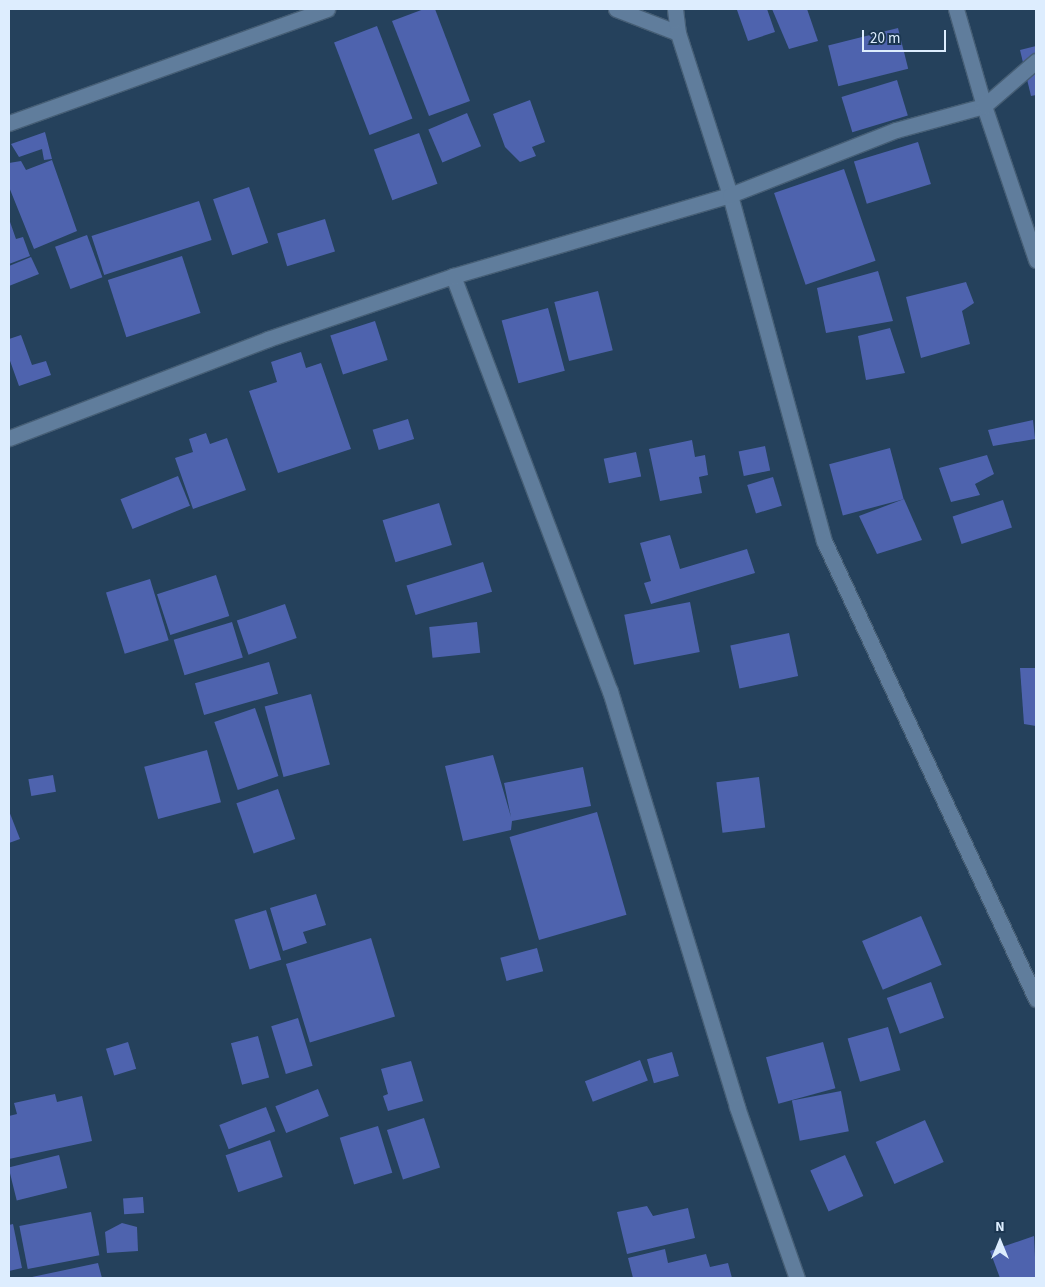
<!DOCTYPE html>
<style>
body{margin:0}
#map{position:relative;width:1045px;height:1287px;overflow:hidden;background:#25415c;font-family:"Source Sans 3",sans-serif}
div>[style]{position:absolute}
.building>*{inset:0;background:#4e63ae;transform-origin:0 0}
.roads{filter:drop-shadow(1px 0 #465e75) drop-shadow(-1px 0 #465e75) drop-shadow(0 1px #465e75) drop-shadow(0 -1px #465e75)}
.street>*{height:15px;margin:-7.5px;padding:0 7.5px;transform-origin:7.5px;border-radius:7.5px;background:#607d9c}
span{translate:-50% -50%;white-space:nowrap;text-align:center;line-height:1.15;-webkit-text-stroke:4px #1b3651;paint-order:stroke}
.frame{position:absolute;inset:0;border:10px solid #ddedfe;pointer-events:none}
.north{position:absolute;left:975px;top:1217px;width:50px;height:50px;-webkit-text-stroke:4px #1b3651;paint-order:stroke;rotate:0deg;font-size:14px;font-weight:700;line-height:20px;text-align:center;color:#ddedfe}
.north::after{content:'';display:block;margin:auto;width:18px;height:22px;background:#ddedfe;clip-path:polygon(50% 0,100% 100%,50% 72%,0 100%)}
.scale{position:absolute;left:862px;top:30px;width:84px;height:22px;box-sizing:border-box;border:2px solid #ddedfe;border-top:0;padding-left:6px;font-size:15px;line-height:18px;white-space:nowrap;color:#ddedfe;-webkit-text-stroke:4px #1b3651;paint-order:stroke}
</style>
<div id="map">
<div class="building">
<div style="clip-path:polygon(424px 9px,435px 9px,470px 101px,429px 116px,392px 21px)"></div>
<div style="clip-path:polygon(767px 9px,775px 32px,748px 41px,737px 10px)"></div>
<div style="clip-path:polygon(772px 9px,807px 9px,818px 41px,789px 49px)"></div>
<div style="left:377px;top:26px;width:99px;height:46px;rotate:69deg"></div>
<div style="left:898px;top:28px;width:42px;height:72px;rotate:76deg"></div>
<div style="clip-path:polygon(1036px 46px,1036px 95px,1031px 96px,1020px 50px)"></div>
<div style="left:897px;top:80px;width:37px;height:58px;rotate:73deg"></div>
<div style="clip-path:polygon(530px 100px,545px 142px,532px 147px,536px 156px,520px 162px,505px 147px,493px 114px)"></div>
<div style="left:467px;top:113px;width:36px;height:42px;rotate:67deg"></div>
<div style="clip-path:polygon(45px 132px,52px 159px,44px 160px,42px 149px,19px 157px,11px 144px)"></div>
<div style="left:419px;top:133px;width:54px;height:48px;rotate:70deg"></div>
<div style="left:918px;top:142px;width:44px;height:67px;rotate:73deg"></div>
<div style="clip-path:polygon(52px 160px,77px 231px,34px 249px,9px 187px,9px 163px,21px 161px,26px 170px)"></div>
<div style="left:844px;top:169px;width:97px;height:74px;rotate:71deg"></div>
<div style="left:249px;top:187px;width:59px;height:38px;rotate:71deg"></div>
<div style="left:199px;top:201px;width:41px;height:113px;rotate:72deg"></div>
<div style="clip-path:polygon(9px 219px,16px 239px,23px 237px,30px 256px,9px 264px)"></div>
<div style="left:325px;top:219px;width:34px;height:50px;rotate:73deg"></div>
<div style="left:87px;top:235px;width:45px;height:34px;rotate:70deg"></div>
<div style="left:182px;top:256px;width:60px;height:78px;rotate:72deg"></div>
<div style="clip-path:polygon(31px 257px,39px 274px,9px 286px,9px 266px)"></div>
<div style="clip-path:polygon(878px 271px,893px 321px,826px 333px,817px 288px)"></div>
<div style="clip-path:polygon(966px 282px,974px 303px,962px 311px,970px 344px,921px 358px,906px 297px)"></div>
<div style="left:598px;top:291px;width:61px;height:45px;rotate:76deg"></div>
<div style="left:548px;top:308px;width:65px;height:48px;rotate:75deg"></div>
<div style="left:375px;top:321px;width:41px;height:47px;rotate:72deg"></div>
<div style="clip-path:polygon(890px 328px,905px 373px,866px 380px,858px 336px)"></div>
<div style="clip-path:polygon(21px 335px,32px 365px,46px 361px,51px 375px,19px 386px,9px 358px,9px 339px)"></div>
<div style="clip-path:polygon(301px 352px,306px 368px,321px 363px,351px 449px,278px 473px,249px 391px,277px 382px,271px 362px)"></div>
<div style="left:408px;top:419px;width:21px;height:37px;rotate:73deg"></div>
<div style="clip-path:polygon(1033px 420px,1035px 439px,993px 446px,988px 430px)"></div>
<div style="clip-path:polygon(206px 433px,210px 444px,227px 438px,246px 490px,193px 509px,175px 458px,193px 452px,189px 439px)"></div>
<div style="clip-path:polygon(692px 440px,695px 457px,705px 455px,708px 475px,699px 477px,702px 493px,660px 501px,649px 449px)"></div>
<div style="left:765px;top:446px;width:25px;height:27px;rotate:78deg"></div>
<div style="left:890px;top:448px;width:53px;height:63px;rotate:75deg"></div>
<div style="left:636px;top:452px;width:25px;height:33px;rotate:78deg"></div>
<div style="clip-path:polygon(987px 455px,994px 474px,975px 484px,980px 495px,951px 502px,939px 468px)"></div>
<div style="left:178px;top:476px;width:32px;height:62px;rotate:68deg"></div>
<div style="left:773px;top:477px;width:30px;height:27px;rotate:73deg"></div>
<div style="clip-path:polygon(904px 499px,922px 540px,877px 554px,859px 516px)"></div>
<div style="left:1003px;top:500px;width:29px;height:53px;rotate:72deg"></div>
<div style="left:439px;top:503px;width:44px;height:59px;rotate:73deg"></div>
<div style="clip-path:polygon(670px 535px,680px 569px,747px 549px,755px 573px,651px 604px,644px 583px,651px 581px,640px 543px)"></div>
<div style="left:483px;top:562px;width:31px;height:80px;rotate:73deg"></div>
<div style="left:216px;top:575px;width:43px;height:62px;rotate:72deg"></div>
<div style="left:150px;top:579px;width:64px;height:46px;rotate:73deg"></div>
<div style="left:690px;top:602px;width:51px;height:67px;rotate:79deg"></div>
<div style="left:285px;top:604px;width:36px;height:51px;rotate:71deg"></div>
<div style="left:232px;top:622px;width:37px;height:61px;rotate:73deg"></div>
<div style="left:477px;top:622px;width:31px;height:48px;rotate:84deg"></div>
<div style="left:789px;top:633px;width:44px;height:60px;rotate:78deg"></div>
<div style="left:269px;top:662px;width:33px;height:77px;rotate:74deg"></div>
<div style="clip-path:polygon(1020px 668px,1036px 668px,1036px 726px,1024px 724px)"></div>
<div style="left:311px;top:694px;width:73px;height:48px;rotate:75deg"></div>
<div style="left:255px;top:708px;width:72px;height:43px;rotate:71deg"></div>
<div style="left:207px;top:750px;width:54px;height:65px;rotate:75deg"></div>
<div style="clip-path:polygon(493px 755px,511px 817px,504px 783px,583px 767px,591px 806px,512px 821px,511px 830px,463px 841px,445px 766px)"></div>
<div style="left:53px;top:775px;width:17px;height:25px;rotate:80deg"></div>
<div style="left:759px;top:777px;width:51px;height:43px;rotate:83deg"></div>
<div style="left:278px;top:789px;width:53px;height:44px;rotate:71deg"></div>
<div style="clip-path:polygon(9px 811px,20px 839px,9px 843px)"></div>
<div style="left:597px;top:812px;width:107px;height:91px;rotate:74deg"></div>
<div style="clip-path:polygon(316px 894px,326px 925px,303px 932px,307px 943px,283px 951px,270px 908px)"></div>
<div style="left:266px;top:910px;width:52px;height:33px;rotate:73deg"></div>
<div style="left:921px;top:916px;width:53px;height:64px;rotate:67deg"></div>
<div style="left:371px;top:938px;width:82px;height:89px;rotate:73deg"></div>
<div style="left:537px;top:948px;width:24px;height:38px;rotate:75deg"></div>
<div style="left:931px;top:982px;width:38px;height:47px;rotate:70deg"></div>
<div style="left:298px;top:1018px;width:50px;height:28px;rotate:73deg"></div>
<div style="left:888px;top:1027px;width:45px;height:42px;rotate:74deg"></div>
<div style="left:258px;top:1036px;width:43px;height:28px;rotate:75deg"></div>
<div style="left:128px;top:1042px;width:28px;height:23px;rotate:73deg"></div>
<div style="left:823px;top:1042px;width:48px;height:59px;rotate:75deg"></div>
<div style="left:672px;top:1052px;width:25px;height:26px;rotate:74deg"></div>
<div style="left:640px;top:1060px;width:22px;height:59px;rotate:69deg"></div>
<div style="clip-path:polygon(411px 1061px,423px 1101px,388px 1111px,383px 1096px,388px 1094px,381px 1069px)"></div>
<div style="left:318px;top:1089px;width:29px;height:46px;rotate:68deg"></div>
<div style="left:841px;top:1091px;width:41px;height:50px;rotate:79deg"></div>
<div style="clip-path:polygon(55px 1094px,57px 1102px,82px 1096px,92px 1141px,9px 1159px,9px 1116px,17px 1114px,14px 1103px)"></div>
<div style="left:266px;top:1107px;width:26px;height:50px;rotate:69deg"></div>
<div style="left:424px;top:1118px;width:52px;height:39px;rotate:72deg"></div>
<div style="left:925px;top:1120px;width:46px;height:54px;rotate:66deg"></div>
<div style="left:378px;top:1126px;width:49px;height:40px;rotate:73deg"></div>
<div style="left:270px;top:1140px;width:39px;height:47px;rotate:71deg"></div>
<div style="left:59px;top:1155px;width:34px;height:52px;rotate:76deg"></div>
<div style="left:845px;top:1155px;width:45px;height:38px;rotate:66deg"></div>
<div style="left:143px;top:1197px;width:16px;height:20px;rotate:86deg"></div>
<div style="clip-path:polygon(647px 1206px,653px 1216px,688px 1208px,695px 1238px,627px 1254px,617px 1212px)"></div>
<div style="left:91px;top:1212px;width:44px;height:73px;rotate:79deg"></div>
<div style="clip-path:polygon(122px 1223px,137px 1227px,138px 1251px,107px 1253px,105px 1232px)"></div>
<div style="clip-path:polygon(13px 1224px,22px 1268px,9px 1271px,9px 1225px)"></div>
<div style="clip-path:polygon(1034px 1236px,1036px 1278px,1000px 1278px,990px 1251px)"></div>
<div style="clip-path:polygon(665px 1249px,668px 1263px,706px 1254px,710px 1267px,728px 1263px,732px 1278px,633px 1278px,628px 1258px)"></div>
<div style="clip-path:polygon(98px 1263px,102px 1278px,32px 1278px,32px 1277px)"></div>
</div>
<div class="roads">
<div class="street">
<div style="left:616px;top:9px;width:66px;rotate:21.2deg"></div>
<div style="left:675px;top:9px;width:24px;rotate:83deg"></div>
<div style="left:678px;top:33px;width:170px;rotate:72.2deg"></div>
<div style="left:730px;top:195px;width:359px;rotate:74.8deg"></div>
<div style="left:824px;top:541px;width:505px;rotate:65.16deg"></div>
<div style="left:956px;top:9px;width:101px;rotate:73.9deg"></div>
<div style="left:984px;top:106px;width:163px;rotate:71.3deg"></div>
<div style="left:9px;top:123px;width:338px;rotate:-19.7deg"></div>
<div style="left:453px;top:276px;width:444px;rotate:69.3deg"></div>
<div style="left:610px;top:691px;width:435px;rotate:73deg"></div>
<div style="left:737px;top:1107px;width:181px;rotate:70.7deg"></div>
<div style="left:9px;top:438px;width:277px;rotate:-20.9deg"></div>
<div style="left:268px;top:339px;width:195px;rotate:-18.8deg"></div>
<div style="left:453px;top:276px;width:289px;rotate:-16.3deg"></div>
<div style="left:730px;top:195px;width:178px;rotate:-21.4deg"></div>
<div style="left:896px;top:130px;width:91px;rotate:-15.3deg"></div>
<div style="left:984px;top:106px;width:69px;rotate:-40.9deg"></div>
</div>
</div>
<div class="frame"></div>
<div class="north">N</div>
<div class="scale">20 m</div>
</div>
